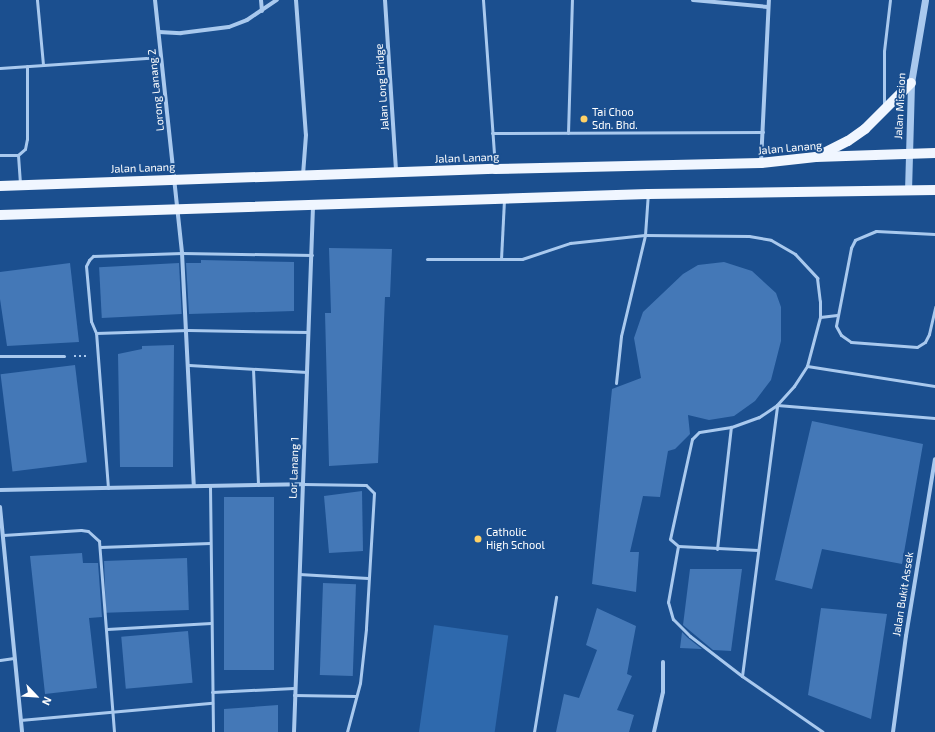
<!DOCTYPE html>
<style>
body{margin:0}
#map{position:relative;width:935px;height:732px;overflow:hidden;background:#1b4f8f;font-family:"Exo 2",sans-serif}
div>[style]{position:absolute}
.green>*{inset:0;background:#2e69ad;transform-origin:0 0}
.building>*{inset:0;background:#4478b7;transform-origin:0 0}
.path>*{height:2.5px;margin-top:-1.25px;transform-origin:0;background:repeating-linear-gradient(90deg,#a9c9ee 0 2px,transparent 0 5px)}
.service>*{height:3px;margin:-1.5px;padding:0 1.5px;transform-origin:1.5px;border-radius:1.5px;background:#a9c9ee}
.minor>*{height:4px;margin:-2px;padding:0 2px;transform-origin:2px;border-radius:2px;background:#a9c9ee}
.tertiary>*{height:7px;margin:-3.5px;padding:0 3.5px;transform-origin:3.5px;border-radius:3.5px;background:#a9c9ee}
.primary>*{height:10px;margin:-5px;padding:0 5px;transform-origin:5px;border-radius:5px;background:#f0f6ff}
.dots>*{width:11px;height:11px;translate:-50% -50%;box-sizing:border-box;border:2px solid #1b4f8f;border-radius:50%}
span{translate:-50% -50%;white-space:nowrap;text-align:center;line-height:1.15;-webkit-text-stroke:4px #1b4f8f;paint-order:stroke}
.street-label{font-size:11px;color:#fff}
.poi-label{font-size:11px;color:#fff}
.left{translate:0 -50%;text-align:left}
.north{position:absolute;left:16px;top:676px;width:40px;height:40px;-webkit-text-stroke:3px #1b4f8f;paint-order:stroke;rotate:115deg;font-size:11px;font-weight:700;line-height:16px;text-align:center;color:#fff}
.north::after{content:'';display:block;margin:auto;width:14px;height:18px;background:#fff;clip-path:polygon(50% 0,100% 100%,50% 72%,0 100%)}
</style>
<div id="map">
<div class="green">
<div style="left:434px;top:625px;width:75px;height:108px;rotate:8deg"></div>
</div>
<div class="building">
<div style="clip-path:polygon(329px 248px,392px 249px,390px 297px,385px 297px,378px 463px,329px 466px,325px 313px,331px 313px)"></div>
<div style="clip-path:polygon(201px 260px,294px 262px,294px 311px,189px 314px,186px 263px,201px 263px)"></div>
<div style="clip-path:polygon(724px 262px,752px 271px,776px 293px,781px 307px,781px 341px,771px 380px,755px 401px,734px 416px,709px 420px,688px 415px,690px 434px,675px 449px,668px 451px,660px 497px,643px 496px,630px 552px,639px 552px,636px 592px,592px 584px,612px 389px,641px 378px,634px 338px,643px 312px,683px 274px,698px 265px)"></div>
<div style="clip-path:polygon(70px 263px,79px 342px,7px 346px,0 299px,0 272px)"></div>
<div style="left:179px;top:263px;width:51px;height:80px;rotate:87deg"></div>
<div style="clip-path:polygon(174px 345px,173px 467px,120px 467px,118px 354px,142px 349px,142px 346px)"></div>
<div style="left:75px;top:365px;width:98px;height:75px;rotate:83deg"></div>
<div style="clip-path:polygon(812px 421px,923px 444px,902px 564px,822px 549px,812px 589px,775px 580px)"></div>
<div style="clip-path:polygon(362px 491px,363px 551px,329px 553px,324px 496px)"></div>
<div style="left:274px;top:497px;width:173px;height:50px;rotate:90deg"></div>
<div style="clip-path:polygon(82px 553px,83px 563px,98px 563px,102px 617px,89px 618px,97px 688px,45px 694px,30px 556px)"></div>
<div style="left:187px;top:558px;width:52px;height:83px;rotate:88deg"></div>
<div style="clip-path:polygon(690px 569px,742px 569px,731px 651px,713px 650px,683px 625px)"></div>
<div style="left:323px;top:583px;width:33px;height:92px;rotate:2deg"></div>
<div style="clip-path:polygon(597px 608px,636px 626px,627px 674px,632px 676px,617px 710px,634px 715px,629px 732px,556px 732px,564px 694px,579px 698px,597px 650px,586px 645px)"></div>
<div style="clip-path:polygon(821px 608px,887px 614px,871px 719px,808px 695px)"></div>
<div style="left:188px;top:631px;width:52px;height:67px;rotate:85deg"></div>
<div style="clip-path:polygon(682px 632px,688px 638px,702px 649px,680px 648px)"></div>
<div style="clip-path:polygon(278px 705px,278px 732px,224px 732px,224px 709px)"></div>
</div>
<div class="path">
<div style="left:74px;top:356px;width:13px"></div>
</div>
<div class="service">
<div style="left:37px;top:0;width:65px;rotate:84.7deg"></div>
<div style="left:483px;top:0;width:168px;rotate:85.9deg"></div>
<div style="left:0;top:68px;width:161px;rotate:-3.9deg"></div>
<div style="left:884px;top:105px;width:54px;rotate:-90deg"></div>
<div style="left:884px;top:51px;width:51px;rotate:-83.3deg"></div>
<div style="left:492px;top:133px;width:271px;rotate:-0.2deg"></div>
<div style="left:568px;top:133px;width:133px;rotate:-88.3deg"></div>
<div style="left:0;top:155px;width:18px"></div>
<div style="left:18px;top:155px;width:9px;rotate:-41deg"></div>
<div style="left:25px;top:149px;width:10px;rotate:-79deg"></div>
<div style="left:27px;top:139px;width:73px;rotate:-90deg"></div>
<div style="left:18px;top:155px;width:28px;rotate:86deg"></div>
<div style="left:935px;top:234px;width:59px;rotate:-177.1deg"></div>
<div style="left:876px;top:231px;width:23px;rotate:157deg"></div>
<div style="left:855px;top:240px;width:9px;rotate:117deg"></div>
<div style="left:851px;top:248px;width:79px;rotate:100.9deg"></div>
<div style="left:836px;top:326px;width:10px;rotate:61deg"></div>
<div style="left:841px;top:335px;width:12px;rotate:35deg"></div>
<div style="left:851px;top:342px;width:66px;rotate:4.3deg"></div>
<div style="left:917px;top:347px;width:9px;rotate:-32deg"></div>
<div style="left:925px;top:342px;width:9px;rotate:-63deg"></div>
<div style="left:929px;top:334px;width:28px;rotate:-77deg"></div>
<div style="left:427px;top:259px;width:95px"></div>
<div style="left:522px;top:259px;width:51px;rotate:-18.4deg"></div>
<div style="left:570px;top:243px;width:75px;rotate:-6.1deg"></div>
<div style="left:645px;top:235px;width:104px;rotate:0.6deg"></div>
<div style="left:749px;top:236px;width:22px;rotate:10deg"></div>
<div style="left:771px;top:240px;width:28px;rotate:30deg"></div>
<div style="left:795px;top:254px;width:33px;rotate:47deg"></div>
<div style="left:817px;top:278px;width:23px;rotate:83deg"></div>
<div style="left:820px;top:301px;width:16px;rotate:90deg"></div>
<div style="left:820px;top:317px;width:51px;rotate:104.9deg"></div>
<div style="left:807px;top:366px;width:24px;rotate:123deg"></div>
<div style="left:794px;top:386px;width:25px;rotate:132deg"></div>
<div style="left:777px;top:405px;width:22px;rotate:146deg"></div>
<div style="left:759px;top:417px;width:30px;rotate:160deg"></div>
<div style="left:731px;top:427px;width:32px;rotate:171deg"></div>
<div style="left:699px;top:432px;width:10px;rotate:135deg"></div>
<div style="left:692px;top:439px;width:102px;rotate:102.4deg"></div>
<div style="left:670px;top:539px;width:11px;rotate:41deg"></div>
<div style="left:678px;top:546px;width:80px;rotate:2.9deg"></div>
<div style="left:501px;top:259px;width:59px;rotate:-87.1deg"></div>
<div style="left:820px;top:317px;width:17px;rotate:-7deg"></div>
<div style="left:96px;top:333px;width:92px;rotate:-1.9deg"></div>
<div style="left:188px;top:330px;width:120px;rotate:1deg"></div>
<div style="left:0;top:356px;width:64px"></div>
<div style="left:189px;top:365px;width:118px;rotate:3.4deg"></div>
<div style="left:807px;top:366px;width:130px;rotate:8.9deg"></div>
<div style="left:253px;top:369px;width:116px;rotate:87.5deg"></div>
<div style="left:616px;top:383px;width:47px;rotate:-83.9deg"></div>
<div style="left:621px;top:336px;width:104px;rotate:-76.6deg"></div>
<div style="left:645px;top:235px;width:39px;rotate:-86deg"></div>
<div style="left:303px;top:484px;width:63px;rotate:0.9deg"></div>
<div style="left:366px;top:485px;width:11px;rotate:45deg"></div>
<div style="left:374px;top:493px;width:136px;rotate:93.4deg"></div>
<div style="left:366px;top:629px;width:54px;rotate:96.3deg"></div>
<div style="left:360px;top:683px;width:51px;rotate:104.9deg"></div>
<div style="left:210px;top:486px;width:246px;rotate:89.3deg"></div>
<div style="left:108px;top:488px;width:155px;rotate:-94.4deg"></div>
<div style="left:96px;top:333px;width:13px;rotate:-113deg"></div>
<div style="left:91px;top:321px;width:55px;rotate:-95.2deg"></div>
<div style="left:86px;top:266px;width:7px;rotate:-63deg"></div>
<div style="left:89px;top:260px;width:6px;rotate:-45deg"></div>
<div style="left:93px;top:256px;width:89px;rotate:-1.9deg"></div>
<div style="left:182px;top:253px;width:130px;rotate:0.9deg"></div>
<div style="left:3px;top:535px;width:78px;rotate:-3.7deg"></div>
<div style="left:81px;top:530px;width:7px;rotate:8deg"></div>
<div style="left:88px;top:531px;width:15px;rotate:42deg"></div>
<div style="left:99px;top:541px;width:192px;rotate:85.5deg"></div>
<div style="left:678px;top:546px;width:57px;rotate:100.1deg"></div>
<div style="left:668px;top:602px;width:18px;rotate:74deg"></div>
<div style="left:673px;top:619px;width:24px;rotate:45deg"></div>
<div style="left:690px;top:636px;width:66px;rotate:37.6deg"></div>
<div style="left:742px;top:676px;width:98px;rotate:34.7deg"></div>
<div style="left:100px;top:547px;width:110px;rotate:-2.1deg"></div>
<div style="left:717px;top:549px;width:123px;rotate:-83.5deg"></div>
<div style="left:299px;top:574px;width:69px;rotate:3.3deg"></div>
<div style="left:107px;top:629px;width:104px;rotate:-3.3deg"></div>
<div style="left:0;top:660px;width:14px;rotate:-8deg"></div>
<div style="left:742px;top:676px;width:273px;rotate:-82.6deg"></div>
<div style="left:777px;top:405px;width:159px;rotate:4.7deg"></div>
<div style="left:212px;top:692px;width:82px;rotate:-2.8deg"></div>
<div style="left:294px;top:695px;width:62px;rotate:0.9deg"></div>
<div style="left:20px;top:720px;width:193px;rotate:-5.1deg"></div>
<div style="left:534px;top:732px;width:137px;rotate:-80.7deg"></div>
</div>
<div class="minor">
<div style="left:155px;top:0;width:254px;rotate:83.9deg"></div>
<div style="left:182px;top:253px;width:233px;rotate:87.1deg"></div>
<div style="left:261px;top:0;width:11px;rotate:85deg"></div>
<div style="left:296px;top:0;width:135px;rotate:85.8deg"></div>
<div style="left:306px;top:135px;width:40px;rotate:94.3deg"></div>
<div style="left:385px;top:0;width:171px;rotate:86.3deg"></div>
<div style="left:693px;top:0;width:75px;rotate:5.3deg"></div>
<div style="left:159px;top:32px;width:22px;rotate:3deg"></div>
<div style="left:181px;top:33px;width:48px;rotate:-7.1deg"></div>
<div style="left:229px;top:27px;width:19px;rotate:-21deg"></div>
<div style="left:247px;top:20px;width:36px;rotate:-34deg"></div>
<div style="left:761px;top:162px;width:162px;rotate:-87.2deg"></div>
<div style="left:0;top:490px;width:302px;rotate:-1.1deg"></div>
<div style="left:0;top:507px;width:226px;rotate:84.4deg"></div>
<div style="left:294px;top:732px;width:526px;rotate:-87.93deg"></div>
<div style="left:654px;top:732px;width:41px;rotate:-77.3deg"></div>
<div style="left:663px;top:692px;width:30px;rotate:-90deg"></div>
<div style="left:893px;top:732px;width:97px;rotate:-82.3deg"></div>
<div style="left:906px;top:636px;width:179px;rotate:-80.7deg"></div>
</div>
<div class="tertiary">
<div style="left:908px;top:191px;width:108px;rotate:-88.4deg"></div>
<div style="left:911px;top:83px;width:84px;rotate:-80.4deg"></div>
</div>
<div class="primary">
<div style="left:820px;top:155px;width:31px;rotate:-27deg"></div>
<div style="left:848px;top:141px;width:21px;rotate:-35deg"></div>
<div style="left:865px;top:129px;width:65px;rotate:-45deg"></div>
<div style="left:0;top:186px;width:495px;rotate:-2deg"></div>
<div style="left:495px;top:169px;width:266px;rotate:-1.3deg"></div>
<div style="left:761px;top:163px;width:55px;rotate:-6.2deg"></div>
<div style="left:816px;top:157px;width:119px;rotate:-1.9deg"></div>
<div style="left:0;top:215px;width:648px;rotate:-1.86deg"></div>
<div style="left:648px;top:194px;width:287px;rotate:-0.8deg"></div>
</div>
<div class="dots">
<div style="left:584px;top:119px;background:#ffd166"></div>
<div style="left:478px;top:539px;background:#ffd166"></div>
</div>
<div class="street-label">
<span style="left:382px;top:87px;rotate:-94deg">Jalan Long Bridge</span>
<span style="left:156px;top:90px;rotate:-96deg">Lorong Lanang 2</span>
<span style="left:900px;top:106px;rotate:-87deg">Jalan Mission</span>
<span style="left:790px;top:148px;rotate:-5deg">Jalan Lanang</span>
<span style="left:467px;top:158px;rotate:-2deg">Jalan Lanang</span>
<span style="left:143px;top:168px;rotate:-2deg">Jalan Lanang</span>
<span style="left:294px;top:468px;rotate:-88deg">Lor Lanang 1</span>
<span style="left:903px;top:594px;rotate:-81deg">Jalan Bukit Assek</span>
</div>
<div class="poi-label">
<span class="left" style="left:592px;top:119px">Tai Choo<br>Sdn. Bhd.</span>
<span class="left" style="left:486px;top:539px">Catholic<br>High School</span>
</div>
<div class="north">N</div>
</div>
